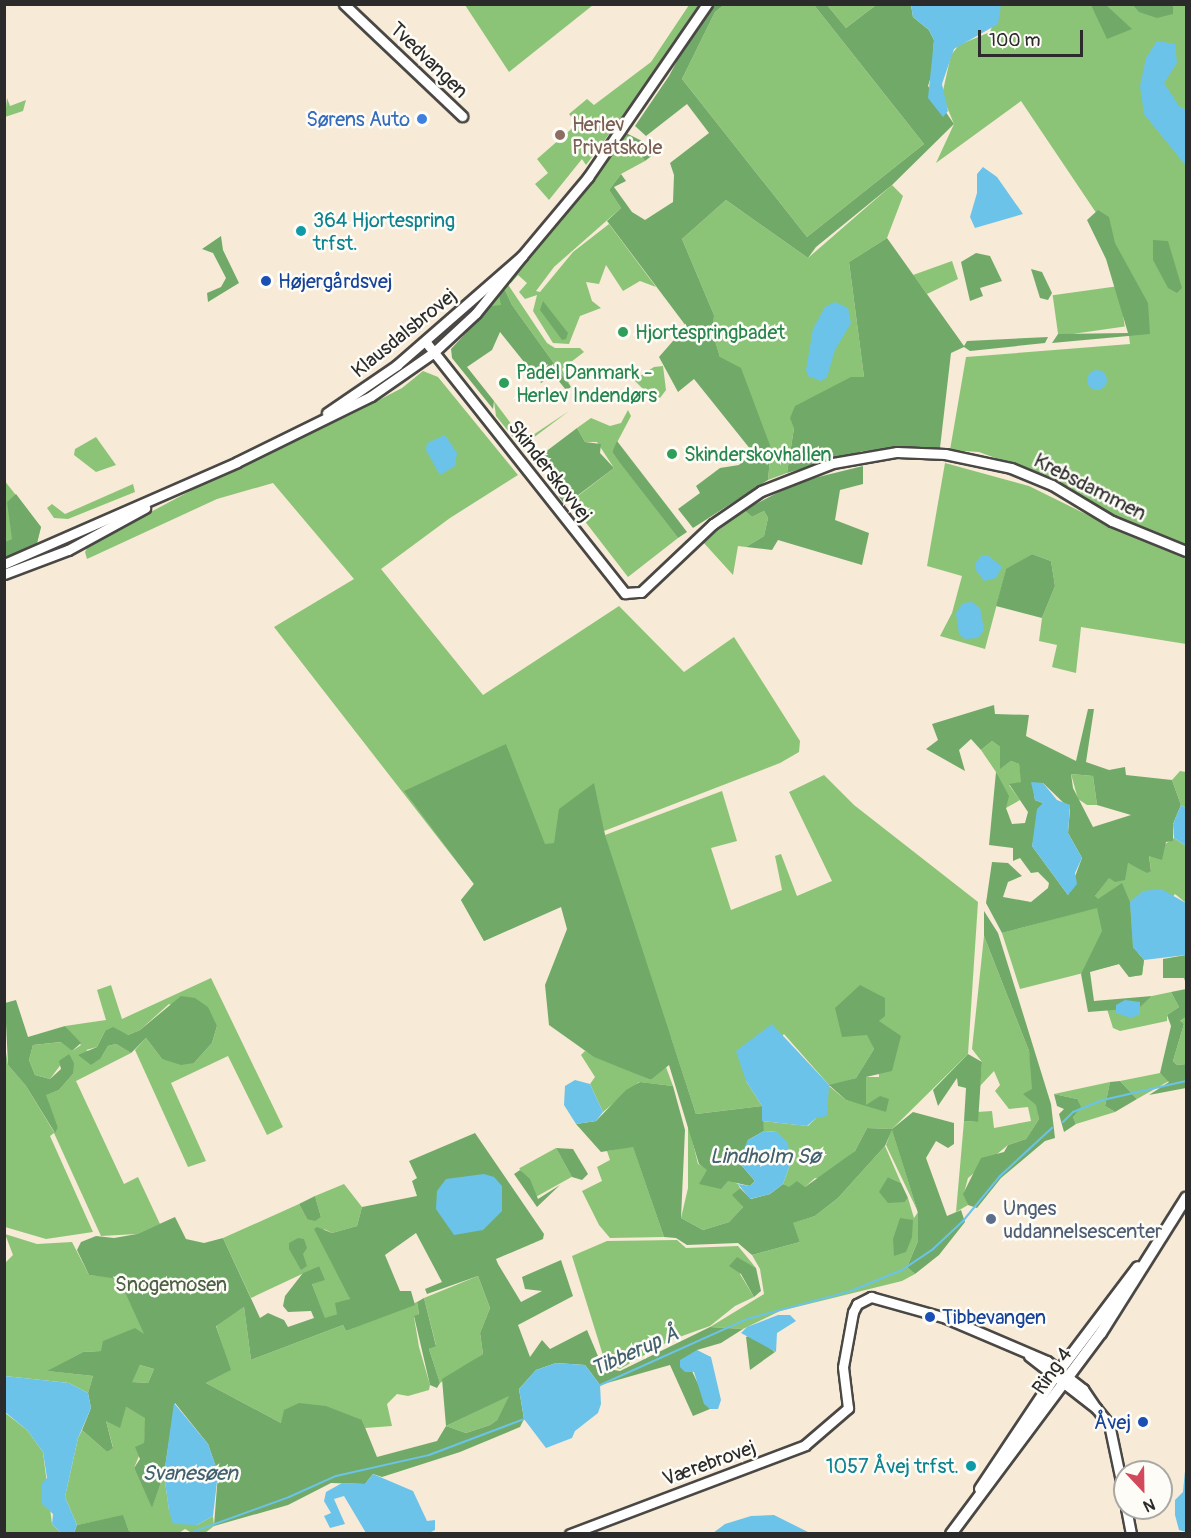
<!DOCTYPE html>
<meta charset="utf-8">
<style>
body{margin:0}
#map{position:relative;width:1191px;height:1538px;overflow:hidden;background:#f7ead6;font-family:Pangolin,sans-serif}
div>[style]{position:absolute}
.green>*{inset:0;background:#8cc477;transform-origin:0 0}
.forest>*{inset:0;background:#71aa68}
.water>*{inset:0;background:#6cc3e9}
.round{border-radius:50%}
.stream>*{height:2px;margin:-1px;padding:0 1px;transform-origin:1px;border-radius:1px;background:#6cc3e9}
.roads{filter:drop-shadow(2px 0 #4a4845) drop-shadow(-2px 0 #4a4845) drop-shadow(0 2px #4a4845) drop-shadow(0 -2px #4a4845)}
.secondary>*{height:9px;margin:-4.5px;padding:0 4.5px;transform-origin:4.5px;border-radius:4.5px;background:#fff}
.primary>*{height:10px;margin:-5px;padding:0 5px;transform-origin:5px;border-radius:5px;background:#fff}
.dots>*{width:16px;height:16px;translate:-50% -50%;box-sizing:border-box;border:3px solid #fdfcf7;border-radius:50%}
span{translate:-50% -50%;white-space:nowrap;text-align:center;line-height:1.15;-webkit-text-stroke:5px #fdfcf7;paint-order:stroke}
.street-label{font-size:20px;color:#2b2b2b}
.shop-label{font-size:20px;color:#366cbe}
.right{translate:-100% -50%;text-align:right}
.education-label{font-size:20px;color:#785e54}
.left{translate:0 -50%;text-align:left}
.culture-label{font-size:20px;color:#0d838f}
.transit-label{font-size:20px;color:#164399}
.leisure-label{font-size:20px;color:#27864d}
.service-label{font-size:20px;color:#4e5e75}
.park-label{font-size:20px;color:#4d6146}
.water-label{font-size:21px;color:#42606e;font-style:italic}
.frame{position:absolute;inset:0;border:6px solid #2b2b2b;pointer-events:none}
.north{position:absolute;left:1113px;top:1460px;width:60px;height:60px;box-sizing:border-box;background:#fdfcf7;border:2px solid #a9a8a5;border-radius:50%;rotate:158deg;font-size:16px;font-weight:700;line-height:24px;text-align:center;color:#2b2b2b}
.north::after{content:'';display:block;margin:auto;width:21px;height:27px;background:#d1495b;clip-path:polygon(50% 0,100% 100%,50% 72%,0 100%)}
.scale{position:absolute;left:978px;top:30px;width:105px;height:27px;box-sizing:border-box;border:3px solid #2b2b2b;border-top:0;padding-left:8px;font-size:18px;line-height:21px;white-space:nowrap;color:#2b2b2b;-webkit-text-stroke:4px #fdfcf7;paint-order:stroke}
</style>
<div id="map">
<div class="green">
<div style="clip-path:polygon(465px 5px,593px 5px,509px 72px)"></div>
<div style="clip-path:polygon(689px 5px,700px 5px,651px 78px,586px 165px,582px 159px,549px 200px,535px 184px,548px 173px,537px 159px,577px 124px,569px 114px,587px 99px,594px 105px,651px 62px)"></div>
<div style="clip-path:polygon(724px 5px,814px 5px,924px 144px,807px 237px,682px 79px,715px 12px)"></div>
<div style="clip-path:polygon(827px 5px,876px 5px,846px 28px)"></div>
<div style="clip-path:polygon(1000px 5px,1186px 5px,1186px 547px,1131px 525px,1028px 470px,979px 452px,950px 450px,966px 357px,1130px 344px,1124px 297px,1105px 226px,1021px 101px,936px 163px,954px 124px,942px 95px,951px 55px,959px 45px,990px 32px)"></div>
<div style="clip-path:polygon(7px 98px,10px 106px,26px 100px,23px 111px,5px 117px)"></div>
<div style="clip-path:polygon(624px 132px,645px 161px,621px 174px,609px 190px,621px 208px,554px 267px,536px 291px,540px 292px,573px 252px,609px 224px,656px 287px,640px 281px,623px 291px,606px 265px,599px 284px,586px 282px,592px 301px,601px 308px,580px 316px,569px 344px,553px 343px,533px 311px,537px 295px,525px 299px,519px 292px,527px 283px,518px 275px,511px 283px,508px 280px,569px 209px)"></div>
<div style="clip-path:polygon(892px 185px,903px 196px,887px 238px,849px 262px,864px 377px,794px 428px,787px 473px,768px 480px,771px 448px,720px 357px,713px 334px,714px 315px,682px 239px,726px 200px,808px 258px)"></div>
<div style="clip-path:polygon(952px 261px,958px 279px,927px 294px,913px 275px)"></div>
<div style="clip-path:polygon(507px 283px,547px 343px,555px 348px,580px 348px,584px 352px,562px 369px,571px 387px,512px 305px,505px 290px,502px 305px,466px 331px)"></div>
<div style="left:1119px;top:286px;width:41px;height:67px;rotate:82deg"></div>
<div style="clip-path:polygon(663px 366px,666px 390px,660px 398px,653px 399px,634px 380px,654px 367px)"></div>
<div style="clip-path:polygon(evenodd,423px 371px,438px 377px,518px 475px,450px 518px,381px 569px,483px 695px,619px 606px,684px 672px,734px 637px,800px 741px,799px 752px,780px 763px,604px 831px,605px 835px,722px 791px,737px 841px,711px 848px,731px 910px,782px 890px,775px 856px,781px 854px,797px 896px,832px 881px,789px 792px,824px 775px,854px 805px,978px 902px,968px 1054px,892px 1129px,918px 1213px,918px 1241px,907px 1267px,915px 1274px,902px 1281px,780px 1311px,743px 1329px,710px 1327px,764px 1294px,760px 1269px,752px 1255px,800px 1242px,792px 1223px,815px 1216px,838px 1198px,885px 1146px,901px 1183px,888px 1177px,905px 1202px,908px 1198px,914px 1218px,918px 1212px,886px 1145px,892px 1129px,867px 1128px,855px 1151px,821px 1179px,815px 1178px,805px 1187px,789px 1188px,783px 1184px,790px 1165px,777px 1132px,764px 1131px,762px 1121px,808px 1126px,816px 1118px,829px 1085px,784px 1034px,746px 1081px,762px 1106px,696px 1114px,671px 1038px,561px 906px,484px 941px,461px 900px,474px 884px,274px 627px,354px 579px,273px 483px,217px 499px,87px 559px,85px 552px,89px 545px,205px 483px,352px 414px,402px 388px,423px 371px,885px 998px,879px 1021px,879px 1077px,866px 1077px,866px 1105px,846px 1100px,829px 1086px,856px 1078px,874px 1049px,868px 1035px,885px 998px)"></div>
<div style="clip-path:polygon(494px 401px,524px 441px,569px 411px,521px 447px,496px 416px)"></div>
<div style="clip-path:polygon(628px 410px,631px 416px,612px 452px,678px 538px,628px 577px,570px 502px,614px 468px,597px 442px,585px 442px,577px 428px,591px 418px,610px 426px,621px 423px)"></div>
<div style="clip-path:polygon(96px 437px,116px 465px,96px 472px,74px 455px,75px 449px)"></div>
<div style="clip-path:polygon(945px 463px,1029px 486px,1122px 532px,1186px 556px,1186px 644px,1081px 627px,1076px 673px,1052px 667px,1057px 645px,1039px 641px,1042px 618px,1055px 586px,1051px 561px,1032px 554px,1006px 570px,985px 649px,940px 636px,952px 613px,962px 576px,927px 566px)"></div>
<div style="clip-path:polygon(4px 480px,41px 527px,37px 543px,5px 558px)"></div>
<div style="clip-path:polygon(133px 484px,135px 492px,68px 519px,54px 518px,47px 508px,52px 504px,65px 514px)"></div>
<div style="clip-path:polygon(744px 510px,752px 517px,764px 511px,768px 518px,764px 536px,746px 547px,738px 546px,733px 575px,703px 542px)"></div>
<div style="clip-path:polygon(992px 741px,1000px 747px,1001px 768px,1011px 761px,1019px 764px,1022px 782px,1009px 785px,1020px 800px,1006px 808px,996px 772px,981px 750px)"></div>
<div style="clip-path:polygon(1180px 771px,1186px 772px,1186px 808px,1181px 805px,1172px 780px)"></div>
<div style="clip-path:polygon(1071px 774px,1093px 776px,1097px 805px,1087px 805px,1078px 799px)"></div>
<div style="clip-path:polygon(1174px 838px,1186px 846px,1186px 903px,1175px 894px,1133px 947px,1144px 960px,1142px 975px,1129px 977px,1119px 964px,1020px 989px,1002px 933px,1097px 907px,1095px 896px,1109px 877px,1124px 870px,1128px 863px,1151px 871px,1149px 855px)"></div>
<div style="clip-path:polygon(984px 936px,1029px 1051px,1039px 1119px,1026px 1139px,1008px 1145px,968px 1178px,964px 1193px,968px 1205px,956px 1212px,964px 1121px,978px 1122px,977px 1112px,992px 1111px,994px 1128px,1031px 1121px,1028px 1107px,1009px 1109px,995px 1091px,1000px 1085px,994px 1071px,980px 1086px,982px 1062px,972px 1049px)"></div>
<div style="clip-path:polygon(211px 978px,283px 1127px,267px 1135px,228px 1056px,171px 1083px,206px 1161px,188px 1167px,135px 1050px,146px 1038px,162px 1059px,194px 1063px,212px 1043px,217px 1026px,169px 1004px,140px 1030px,128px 1035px,105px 1031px,97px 1047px,86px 1050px,101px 1058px,108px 1046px,116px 1044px,131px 1053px,76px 1081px,124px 1184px,138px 1177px,160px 1224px,137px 1234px,101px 1236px,54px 1133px,50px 1136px,93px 1232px,46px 1239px,5px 1227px,5px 1046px,8px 1065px,26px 1086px,54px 1132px,58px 1127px,45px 1095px,59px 1090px,73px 1074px,73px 1063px,68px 1055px,50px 1079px,35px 1075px,29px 1060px,33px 1045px,62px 1042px,72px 1051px,81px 1045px,65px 1026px,106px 1020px,97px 990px,111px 985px,122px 1019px)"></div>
<div style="clip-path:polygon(1171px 992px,1179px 1007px,1167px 1015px,1167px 1021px,1120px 1031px,1113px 1028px,1107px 1009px,1138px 1008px,1152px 996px)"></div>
<div style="clip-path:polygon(1186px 1017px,1186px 1064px,1177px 1065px,1173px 1061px,1184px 1024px,1179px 1022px)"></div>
<div style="clip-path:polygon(585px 1051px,651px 1080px,666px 1067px,673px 1086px,639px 1082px,603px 1112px,590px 1084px,595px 1077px,581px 1055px)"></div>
<div style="clip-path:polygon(1160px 1073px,1169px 1081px,1137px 1099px,1120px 1081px)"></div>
<div style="clip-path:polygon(1110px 1082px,1105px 1106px,1115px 1112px,1076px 1124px,1073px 1117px,1077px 1099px,1054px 1094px)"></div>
<div style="clip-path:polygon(688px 1123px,698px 1164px,738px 1184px,740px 1188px,733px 1195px,743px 1207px,729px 1222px,703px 1230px,681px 1218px,688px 1188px)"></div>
<div style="clip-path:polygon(633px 1146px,664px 1237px,610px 1238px,599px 1225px,582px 1191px,602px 1181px,597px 1167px,610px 1160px,607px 1151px)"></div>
<div style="left:556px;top:1148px;width:33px;height:42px;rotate:61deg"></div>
<div style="clip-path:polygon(344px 1184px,362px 1207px,357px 1226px,332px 1233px,324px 1229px,350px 1299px,337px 1314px,325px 1319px,312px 1284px,319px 1266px,251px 1298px,223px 1238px,299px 1204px,307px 1219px,321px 1217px,315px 1196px)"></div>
<div style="clip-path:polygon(5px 1234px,37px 1244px,72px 1242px,89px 1275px,119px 1278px,145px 1335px,101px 1351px,83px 1352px,48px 1371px,93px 1376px,88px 1393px,69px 1383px,5px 1376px,5px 1263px,13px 1255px)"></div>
<div style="clip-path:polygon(677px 1240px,686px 1248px,738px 1246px,756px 1268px,737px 1258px,740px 1274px,754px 1297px,735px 1306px,710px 1326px,671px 1340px,620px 1369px,606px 1365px,572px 1256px,607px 1241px)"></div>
<div style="clip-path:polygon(478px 1276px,490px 1308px,480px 1333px,483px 1354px,440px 1383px,429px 1349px,436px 1345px,424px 1298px)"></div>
<div style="clip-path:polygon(417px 1302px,419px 1314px,414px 1317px,419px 1347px,430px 1385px,429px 1390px,408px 1396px,397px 1394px,387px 1404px,392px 1426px,365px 1428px,362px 1420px,281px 1423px,206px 1383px,230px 1370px,216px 1325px,244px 1307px,251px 1360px,343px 1325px,346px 1331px)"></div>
<div style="clip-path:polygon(140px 1365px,154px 1369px,148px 1383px,131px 1382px)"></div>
<div style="clip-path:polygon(510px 1395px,497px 1420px,490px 1425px,466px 1433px,446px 1426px)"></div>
<div style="clip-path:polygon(126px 1407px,146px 1418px,144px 1444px,134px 1468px,152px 1507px,164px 1474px,169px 1510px,197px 1525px,213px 1516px,214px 1526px,205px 1533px,192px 1533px,185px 1529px,179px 1533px,137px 1533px,129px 1531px,123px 1516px,77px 1525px,65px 1497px,78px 1438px,82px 1430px,107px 1452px,113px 1447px,106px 1421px)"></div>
<div style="clip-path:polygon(4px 1412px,27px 1430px,43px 1452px,52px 1524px,61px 1533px,5px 1533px)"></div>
</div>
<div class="forest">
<div style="clip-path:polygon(707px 5px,724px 5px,715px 12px,682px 79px,807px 237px,924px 144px,814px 5px,827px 5px,846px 28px,876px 5px,911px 5px,913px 17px,929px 30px,934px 40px,932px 73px,928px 86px,954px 124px,892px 185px,816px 247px,808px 258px,726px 200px,682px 239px,714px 315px,713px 334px,720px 357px,741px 368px,771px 448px,768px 480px,693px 528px,678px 509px,700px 493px,696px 486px,720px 468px,739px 465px,751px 450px,694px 379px,678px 392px,659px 357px,686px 326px,607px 221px,621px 208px,609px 190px,621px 174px,626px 181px,614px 187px,632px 212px,645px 220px,673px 202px,674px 175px,670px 163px,709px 133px,687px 104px,646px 136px,635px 126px,669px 76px)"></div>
<div style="clip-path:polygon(1091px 5px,1106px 5px,1132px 29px,1107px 39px)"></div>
<div style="clip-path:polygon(1133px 5px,1173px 5px,1173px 14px,1157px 18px,1139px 12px)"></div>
<div style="clip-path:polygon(624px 132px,644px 142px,654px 154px,645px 161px)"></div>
<div style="clip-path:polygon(1098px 210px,1109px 217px,1115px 243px,1148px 303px,1150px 334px,1052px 343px,1058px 334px,1128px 333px,1106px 259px,1087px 220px)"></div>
<div style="clip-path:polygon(221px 236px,223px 250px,239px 283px,208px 302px,207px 293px,221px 287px,226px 278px,213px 253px,202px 249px)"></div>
<div style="clip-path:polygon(887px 238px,964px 346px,967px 341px,1048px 337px,1045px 343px,970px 351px,964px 347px,951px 353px,940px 448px,863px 451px,787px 473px,794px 428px,790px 418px,795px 406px,851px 377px,864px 377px,849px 262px)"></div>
<div style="clip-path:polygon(1153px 240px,1168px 241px,1182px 288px,1177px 293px,1168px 288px,1153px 260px)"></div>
<div style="clip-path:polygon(976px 253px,990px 256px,1002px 281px,980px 288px,983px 296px,970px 301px,961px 262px)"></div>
<div style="clip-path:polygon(1031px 269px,1042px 272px,1052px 293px,1048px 300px,1040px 298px)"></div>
<div style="clip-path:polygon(505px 290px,512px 305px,571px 387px,566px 390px,554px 375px,541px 383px,500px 332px,492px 350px,467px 367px,494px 401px,493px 409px,452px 358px,451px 349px,491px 306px,501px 305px,499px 295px)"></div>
<div style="clip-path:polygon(543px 301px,568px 333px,566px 339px,562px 340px,540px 310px)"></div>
<div style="clip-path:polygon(577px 428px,585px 442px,601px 444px,600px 453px,614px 468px,565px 505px,558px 495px,564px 486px,540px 456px)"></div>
<div style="clip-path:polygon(617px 441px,671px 511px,687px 532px,678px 538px,620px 463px,612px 452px)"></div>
<div style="clip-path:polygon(863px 466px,863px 484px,840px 490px,835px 520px,869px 533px,862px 565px,778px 540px,772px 550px,746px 547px,764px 536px,768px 518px,764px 511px,752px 517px,744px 510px,798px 482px)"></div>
<div style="clip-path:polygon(16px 494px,41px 527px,37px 543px,5px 558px,5px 542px,12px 539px,7px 502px)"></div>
<div style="clip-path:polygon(1032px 554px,1051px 561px,1055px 586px,1042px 618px,996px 606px,1006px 569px)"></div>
<div style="clip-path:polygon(evenodd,994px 705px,995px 714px,1029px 715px,1026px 736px,1076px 761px,1088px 709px,1094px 709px,1086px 762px,1109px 770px,1125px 767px,1126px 775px,1172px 780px,1181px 805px,1173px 824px,1173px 841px,1166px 842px,1162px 860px,1149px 856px,1151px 871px,1147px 873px,1128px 863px,1125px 880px,1115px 882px,1109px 878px,1095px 896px,1098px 899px,1122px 883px,1130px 902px,1133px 947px,1144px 960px,1142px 975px,1129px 977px,1119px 964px,1090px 972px,1094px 1001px,1152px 996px,1139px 1008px,1088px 1012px,1081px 974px,1102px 931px,1097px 908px,1002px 933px,986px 903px,992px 862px,1008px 863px,1022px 876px,1008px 882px,1003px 897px,1031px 902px,1048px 888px,1049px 883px,1038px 872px,1031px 873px,1020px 858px,1013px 861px,1013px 848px,989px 845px,996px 772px,1009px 796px,1006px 808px,1012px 824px,1025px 823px,1028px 812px,1009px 784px,1021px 782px,1019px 764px,1011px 761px,1000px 769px,1000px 747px,992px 741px,981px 750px,971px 739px,959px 750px,965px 771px,926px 749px,938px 740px,932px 724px,994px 705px,1071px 774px,1093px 776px,1097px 805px,1131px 815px,1093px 827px,1073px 788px,1071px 774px,994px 705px,1043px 783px,1070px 809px,1068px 833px,1082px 858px,1068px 895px,1032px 846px,1043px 803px,1035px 800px,1033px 787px,1043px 783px)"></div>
<div style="clip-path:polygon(506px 744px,545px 844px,554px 843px,559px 809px,594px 783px,605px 835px,696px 1114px,762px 1106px,764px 1131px,748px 1140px,742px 1166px,755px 1181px,750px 1186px,728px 1181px,721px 1189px,699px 1184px,707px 1170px,699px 1164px,669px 1065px,651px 1080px,594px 1057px,549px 1025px,545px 985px,567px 929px,561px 907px,484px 941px,461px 900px,474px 884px,404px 791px)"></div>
<div style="clip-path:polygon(984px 911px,998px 933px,1051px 1104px,1055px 1138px,1045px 1141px,1001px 1178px,977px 1208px,968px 1205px,963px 1194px,981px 1158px,1004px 1152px,1008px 1145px,1026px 1139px,1039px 1119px,1036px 1105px,1023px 1094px,1032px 1089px,1029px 1051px,984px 936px)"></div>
<div style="clip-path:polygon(1186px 955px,1186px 984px,1184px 978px,1163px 978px,1163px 959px)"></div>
<div style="clip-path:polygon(860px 985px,885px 998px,885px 1016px,879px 1021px,901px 1036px,892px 1071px,866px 1077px,866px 1105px,880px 1096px,889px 1099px,886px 1112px,846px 1100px,829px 1085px,856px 1078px,874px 1049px,867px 1035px,842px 1037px,835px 1008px)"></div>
<div style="clip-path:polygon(1186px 989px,1186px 1017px,1180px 1021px,1184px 1024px,1173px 1061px,1177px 1065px,1186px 1064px,1186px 1088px,1149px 1095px,1169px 1082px,1160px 1073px,1171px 1026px,1167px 1015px,1179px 1007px,1171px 992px)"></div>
<div style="clip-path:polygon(181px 996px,195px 998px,208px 1007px,217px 1026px,212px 1043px,194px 1063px,181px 1065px,162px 1059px,146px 1038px,131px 1053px,116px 1044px,108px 1046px,101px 1058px,91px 1065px,78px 1055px,97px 1047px,105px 1031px,113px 1027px,128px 1035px,140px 1030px)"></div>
<div style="clip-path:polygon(16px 1000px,28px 1037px,65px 1026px,81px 1043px,72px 1051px,61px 1042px,33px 1045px,29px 1060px,35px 1075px,50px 1079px,61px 1069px,59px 1061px,69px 1054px,74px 1063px,73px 1074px,59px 1090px,46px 1095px,58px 1127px,55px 1133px,26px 1086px,8px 1065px,5px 1003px)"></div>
<div style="clip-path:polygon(968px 1054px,982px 1062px,978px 1122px,964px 1121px,966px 1088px,958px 1086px,957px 1078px,938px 1106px,933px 1090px)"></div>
<div style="clip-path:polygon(1120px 1081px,1137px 1099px,1115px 1112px,1105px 1106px,1110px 1082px)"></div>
<div style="clip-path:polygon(640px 1082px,673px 1086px,685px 1130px,681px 1218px,703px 1230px,729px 1222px,743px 1207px,732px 1195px,740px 1188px,751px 1199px,770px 1194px,783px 1184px,789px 1187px,797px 1181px,805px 1187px,855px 1151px,867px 1128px,892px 1129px,913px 1112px,954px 1123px,954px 1144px,948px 1148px,936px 1141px,926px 1158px,947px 1216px,961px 1210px,965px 1222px,939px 1255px,915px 1274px,907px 1267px,918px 1241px,918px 1213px,892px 1130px,885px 1146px,838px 1198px,815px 1216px,793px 1223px,800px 1242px,752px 1255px,738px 1243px,687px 1245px,676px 1238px,664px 1237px,633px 1147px,601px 1152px,576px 1124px,596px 1121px,626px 1090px)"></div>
<div style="clip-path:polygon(1054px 1094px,1077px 1099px,1081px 1107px,1073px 1117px,1076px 1124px,1064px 1132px,1059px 1114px,1064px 1109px,1057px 1106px)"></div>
<div style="clip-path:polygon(evenodd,475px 1133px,544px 1234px,543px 1239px,496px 1259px,498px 1264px,521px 1302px,542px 1291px,525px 1289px,522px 1277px,561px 1260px,573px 1296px,518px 1325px,530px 1357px,542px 1340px,550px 1349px,587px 1330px,603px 1368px,620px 1371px,710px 1327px,743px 1329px,721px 1343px,697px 1350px,691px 1369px,710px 1409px,693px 1416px,670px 1365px,600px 1385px,585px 1365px,556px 1363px,536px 1370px,519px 1389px,524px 1419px,520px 1427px,460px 1452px,382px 1477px,373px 1474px,365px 1484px,331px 1483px,288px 1505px,214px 1526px,218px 1473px,208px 1444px,175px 1403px,164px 1474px,152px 1508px,134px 1468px,140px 1459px,135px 1447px,144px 1443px,145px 1418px,126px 1407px,120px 1428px,106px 1421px,113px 1448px,107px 1452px,82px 1430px,91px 1408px,88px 1393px,93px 1376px,47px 1371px,83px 1352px,101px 1351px,103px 1341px,135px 1328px,144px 1334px,119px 1279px,89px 1275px,77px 1250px,81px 1242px,96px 1236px,114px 1238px,137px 1234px,175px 1217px,186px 1239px,204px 1243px,223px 1238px,260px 1318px,268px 1313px,284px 1320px,288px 1327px,314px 1318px,311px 1311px,288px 1312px,283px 1306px,285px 1296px,303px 1273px,319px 1266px,325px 1280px,312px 1284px,325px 1318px,337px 1314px,335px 1303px,350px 1299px,314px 1229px,317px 1227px,332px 1233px,357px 1226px,362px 1207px,417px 1196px,412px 1181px,417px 1178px,409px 1161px,475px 1133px,416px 1233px,442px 1282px,425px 1289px,427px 1294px,478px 1276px,490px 1308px,480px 1333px,483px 1354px,442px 1379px,446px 1426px,437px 1441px,377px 1457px,362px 1420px,326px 1406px,299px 1403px,284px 1410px,281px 1423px,206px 1383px,231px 1370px,216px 1326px,244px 1307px,251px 1360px,343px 1325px,346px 1331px,415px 1305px,411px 1291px,400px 1291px,385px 1255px,416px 1233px,475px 1133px,140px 1365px,154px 1369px,148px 1383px,132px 1382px,140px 1365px,475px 1133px,509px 1396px,497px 1420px,490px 1425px,466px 1433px,446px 1426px,509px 1396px)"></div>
<div style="clip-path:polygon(556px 1148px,573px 1149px,588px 1174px,582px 1180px,572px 1177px)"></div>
<div style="clip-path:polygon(520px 1170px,530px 1179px,538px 1199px,560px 1185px,537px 1207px,514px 1174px)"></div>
<div style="clip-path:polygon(888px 1177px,901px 1183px,908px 1198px,905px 1202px,888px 1203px,879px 1192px)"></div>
<div style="clip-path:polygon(315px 1196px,321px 1217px,315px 1221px,307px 1219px,299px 1204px)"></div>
<div style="clip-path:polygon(900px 1218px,913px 1220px,912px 1237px,906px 1252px,894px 1256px,893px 1239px)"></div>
<div style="clip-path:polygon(298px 1238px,304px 1239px,307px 1248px,303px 1254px,307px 1266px,301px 1270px,289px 1249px,289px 1243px)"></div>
<div style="clip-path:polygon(737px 1257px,756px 1268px,761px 1291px,754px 1297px,741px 1274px,729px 1266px)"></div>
<div style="clip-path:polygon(424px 1298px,436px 1346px,429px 1349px,440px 1383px,437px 1388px,430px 1385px,414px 1316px,419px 1314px,417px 1302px)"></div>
<div style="clip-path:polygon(751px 1335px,775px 1352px,750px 1370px,746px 1337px)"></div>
<div style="clip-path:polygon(123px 1515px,129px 1531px,137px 1533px,74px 1533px,77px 1525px)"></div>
</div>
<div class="water">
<div style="clip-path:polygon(911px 5px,1001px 5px,998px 24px,954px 49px,942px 84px,948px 111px,943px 117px,928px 98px,934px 40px,929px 30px,913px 17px)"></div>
<div style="clip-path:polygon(1157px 41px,1175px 44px,1177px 63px,1164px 83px,1179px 106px,1186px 110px,1186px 166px,1144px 114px,1140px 86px,1146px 58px)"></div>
<div style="clip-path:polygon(983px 167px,997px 177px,1023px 214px,975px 228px,970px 217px,977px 193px,977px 174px)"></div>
<div style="clip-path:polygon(835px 302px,848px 308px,851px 323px,835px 350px,827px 377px,821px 381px,808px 376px,806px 370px,813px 329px,825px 307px)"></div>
<div class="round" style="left:1087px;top:370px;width:20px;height:20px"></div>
<div style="clip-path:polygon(445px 435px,457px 453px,455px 466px,440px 475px,426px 450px,427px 443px)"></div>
<div style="clip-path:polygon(981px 556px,989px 556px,1002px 567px,996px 578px,984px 581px,976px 570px,975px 564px)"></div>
<div style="clip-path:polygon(972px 602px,980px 608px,984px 630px,978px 638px,965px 639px,959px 634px,956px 613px,963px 603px)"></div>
<div style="clip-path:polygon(1031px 782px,1043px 783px,1057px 800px,1070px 805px,1068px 833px,1082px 858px,1075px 873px,1077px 884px,1068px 895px,1032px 846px,1037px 809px,1043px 803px,1035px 800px)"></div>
<div style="clip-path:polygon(1181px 805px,1186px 808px,1186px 846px,1174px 838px,1173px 824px)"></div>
<div style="clip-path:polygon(1161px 889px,1186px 903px,1186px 955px,1144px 960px,1133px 947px,1130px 902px,1143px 891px)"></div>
<div style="clip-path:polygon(1125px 1000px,1140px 1002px,1140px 1014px,1131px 1018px,1116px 1013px,1116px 1005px)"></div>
<div style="clip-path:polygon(772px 1024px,829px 1085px,827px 1116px,816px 1118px,807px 1126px,762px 1121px,762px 1106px,746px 1081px,736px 1051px)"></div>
<div style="clip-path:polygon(575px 1080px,590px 1084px,603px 1112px,596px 1121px,576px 1124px,564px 1105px,565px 1086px)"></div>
<div style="clip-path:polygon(764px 1131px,777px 1132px,788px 1143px,790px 1165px,783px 1184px,770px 1194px,750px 1199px,738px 1184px,750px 1186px,755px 1181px,742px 1166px,742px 1153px,748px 1140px)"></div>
<div style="clip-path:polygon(484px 1174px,494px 1177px,502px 1186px,502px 1211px,483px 1230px,454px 1235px,436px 1209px,437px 1191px,446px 1179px)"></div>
<div style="clip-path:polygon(778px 1315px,790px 1315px,796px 1321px,777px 1333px,776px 1352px,741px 1333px,747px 1327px)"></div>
<div style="clip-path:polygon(697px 1350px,711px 1357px,721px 1400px,718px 1409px,710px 1409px,704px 1404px,694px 1372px,685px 1372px,680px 1367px,680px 1360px)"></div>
<div style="clip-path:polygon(556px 1363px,585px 1365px,600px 1385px,601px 1404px,598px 1413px,575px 1431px,572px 1438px,546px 1448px,524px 1419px,519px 1389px,536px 1370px)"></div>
<div style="clip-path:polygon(5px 1376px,69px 1383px,88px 1393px,91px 1408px,78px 1438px,65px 1497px,77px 1525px,74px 1533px,61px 1533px,52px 1524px,53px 1514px,42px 1504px,42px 1483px,47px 1478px,43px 1452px,27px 1430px,5px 1412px)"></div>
<div style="clip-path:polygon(174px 1403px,208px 1444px,218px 1473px,213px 1516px,197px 1525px,173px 1524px,169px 1511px,164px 1474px)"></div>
<div style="clip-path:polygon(1186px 1460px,1186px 1532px,1179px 1530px,1175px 1515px,1175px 1500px,1183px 1492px)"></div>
<div style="clip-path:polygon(373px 1474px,413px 1491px,427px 1521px,435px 1520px,435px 1530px,429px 1533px,366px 1533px,344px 1496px,334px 1499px,345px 1524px,330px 1528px,324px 1516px,331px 1513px,324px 1501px,326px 1492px,342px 1483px,365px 1484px)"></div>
<div style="clip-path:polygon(774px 1515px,810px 1533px,713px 1533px,725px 1524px,751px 1516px)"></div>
</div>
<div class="stream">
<div style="left:1063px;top:1122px;width:14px;rotate:-45deg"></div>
<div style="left:1073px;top:1112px;width:32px;rotate:-22deg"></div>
<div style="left:1103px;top:1100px;width:85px;rotate:-12.9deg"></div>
<div style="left:598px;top:1386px;width:163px;rotate:-24.2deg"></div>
<div style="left:747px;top:1319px;width:108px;rotate:-15.1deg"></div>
<div style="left:851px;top:1291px;width:55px;rotate:-22.4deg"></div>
<div style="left:902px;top:1270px;width:37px;rotate:-34deg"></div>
<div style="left:933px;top:1249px;width:41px;rotate:-43deg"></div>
<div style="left:963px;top:1221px;width:58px;rotate:-50.6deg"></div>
<div style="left:1000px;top:1176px;width:71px;rotate:-42.7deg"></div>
<div style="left:187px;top:1534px;width:109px;rotate:-19.9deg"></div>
<div style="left:289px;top:1497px;width:51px;rotate:-24.1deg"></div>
<div style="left:336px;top:1476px;width:95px;rotate:-12.7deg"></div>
<div style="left:429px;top:1455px;width:105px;rotate:-20.7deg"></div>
</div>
<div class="roads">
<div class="secondary">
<div style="left:344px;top:4px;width:163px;rotate:43.5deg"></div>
<div style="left:425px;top:341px;width:322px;rotate:51.6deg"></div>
<div style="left:625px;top:593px;width:16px;rotate:-4deg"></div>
<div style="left:641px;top:592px;width:99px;rotate:-43.4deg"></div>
<div style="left:713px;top:524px;width:58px;rotate:-34.5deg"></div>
<div style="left:761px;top:491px;width:77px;rotate:-21.3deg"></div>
<div style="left:833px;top:463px;width:65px;rotate:-9.8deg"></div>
<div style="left:897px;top:452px;width:48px;rotate:2.4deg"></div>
<div style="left:945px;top:454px;width:67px;rotate:12deg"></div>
<div style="left:1011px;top:468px;width:44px;rotate:22.5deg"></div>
<div style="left:1052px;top:485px;width:70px;rotate:31deg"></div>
<div style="left:1112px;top:521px;width:80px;rotate:22.1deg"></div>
<div style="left:327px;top:413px;width:85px;rotate:-34.4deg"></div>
<div style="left:397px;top:365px;width:166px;rotate:-41.1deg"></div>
<div style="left:522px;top:256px;width:103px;rotate:-50.1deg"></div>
<div style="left:588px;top:177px;width:210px;rotate:-55.5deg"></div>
<div style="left:4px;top:564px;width:254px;rotate:-23.6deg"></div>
<div style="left:237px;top:462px;width:149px;rotate:-26.2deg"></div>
<div style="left:371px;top:396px;width:77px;rotate:-34.9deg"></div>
<div style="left:434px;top:352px;width:57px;rotate:-42.9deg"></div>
<div style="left:476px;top:313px;width:73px;rotate:-51.1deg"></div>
<div style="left:4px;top:574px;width:68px;rotate:-20.6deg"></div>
<div style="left:68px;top:550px;width:88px;rotate:-28.6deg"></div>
<div style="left:1029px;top:1356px;width:85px;rotate:37.8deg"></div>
<div style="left:1096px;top:1408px;width:21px;rotate:51deg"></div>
<div style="left:1109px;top:1424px;width:78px;rotate:78.1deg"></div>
<div style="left:1126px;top:1508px;width:26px;rotate:79deg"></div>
<div style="left:570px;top:1534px;width:251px;rotate:-20.7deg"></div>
<div style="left:805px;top:1445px;width:57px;rotate:-40.7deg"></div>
<div style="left:848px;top:1408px;width:41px;rotate:-97deg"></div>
<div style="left:843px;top:1367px;width:56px;rotate:-79.7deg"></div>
<div style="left:853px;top:1312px;width:9px;rotate:-63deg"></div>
<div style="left:857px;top:1304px;width:16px;rotate:-27deg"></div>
<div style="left:871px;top:1297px;width:78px;rotate:15.6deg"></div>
<div style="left:946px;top:1318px;width:110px;rotate:23.1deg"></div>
<div style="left:1047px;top:1361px;width:46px;rotate:37.9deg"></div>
<div style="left:1083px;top:1389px;width:23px;rotate:56deg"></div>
</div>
<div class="primary">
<div style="left:980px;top:1489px;width:133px;rotate:-56.3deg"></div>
<div style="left:1054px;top:1378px;width:139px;rotate:-52.9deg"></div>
<div style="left:951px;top:1534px;width:251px;rotate:-53.3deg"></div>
<div style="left:1101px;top:1333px;width:160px;rotate:-57.8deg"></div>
</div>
</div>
<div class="dots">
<div style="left:422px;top:119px;background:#3f7fe0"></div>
<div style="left:560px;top:135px;background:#8d6e63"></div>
<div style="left:301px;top:231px;background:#0f9aa8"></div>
<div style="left:266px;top:281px;background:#1a4fb4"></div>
<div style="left:623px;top:332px;background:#2e9e5b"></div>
<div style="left:504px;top:383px;background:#2e9e5b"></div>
<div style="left:672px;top:454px;background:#2e9e5b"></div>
<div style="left:991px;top:1219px;background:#5c6f8a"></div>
<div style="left:930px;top:1317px;background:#1a4fb4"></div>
<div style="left:1143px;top:1422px;background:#1a4fb4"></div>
<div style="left:971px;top:1466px;background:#0f9aa8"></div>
</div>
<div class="street-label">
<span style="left:429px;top:60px;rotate:44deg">Tvedvangen</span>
<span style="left:404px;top:333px;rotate:-39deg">Klausdalsbrovej</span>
<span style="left:550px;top:471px;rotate:52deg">Skinderskovvej</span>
<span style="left:1090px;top:487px;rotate:27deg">Krebsdammen</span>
<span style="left:1052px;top:1371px;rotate:-54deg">Ring 4</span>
<span style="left:709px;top:1463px;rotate:-20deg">Værebrovej</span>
</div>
<div class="shop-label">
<span class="right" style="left:410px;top:119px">Sørens Auto</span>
</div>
<div class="education-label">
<span class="left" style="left:572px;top:136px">Herlev<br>Privatskole</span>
</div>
<div class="culture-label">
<span class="left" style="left:313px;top:232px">364 Hjortespring<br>trfst.</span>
<span class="right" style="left:959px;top:1466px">1057 Åvej trfst.</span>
</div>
<div class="transit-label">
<span class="left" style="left:278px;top:281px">Højergårdsvej</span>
<span class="left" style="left:942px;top:1317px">Tibbevangen</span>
<span class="right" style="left:1131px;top:1422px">Åvej</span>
</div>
<div class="leisure-label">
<span class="left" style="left:635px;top:332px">Hjortespringbadet</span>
<span class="left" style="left:516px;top:384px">Padel Danmark -<br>Herlev Indendørs</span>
<span class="left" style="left:684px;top:454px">Skinderskovhallen</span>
</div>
<div class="service-label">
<span class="left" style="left:1003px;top:1220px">Unges<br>uddannelsescenter</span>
</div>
<div class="park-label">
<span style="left:171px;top:1284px">Snogemosen</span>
</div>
<div class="water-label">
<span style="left:765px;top:1157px">Lindholm Sø</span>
<span style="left:635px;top:1352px;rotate:-24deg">Tibberup Å</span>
<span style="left:190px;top:1474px">Svanesøen</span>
</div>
<div class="frame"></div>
<div class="north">N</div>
<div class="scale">100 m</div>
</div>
